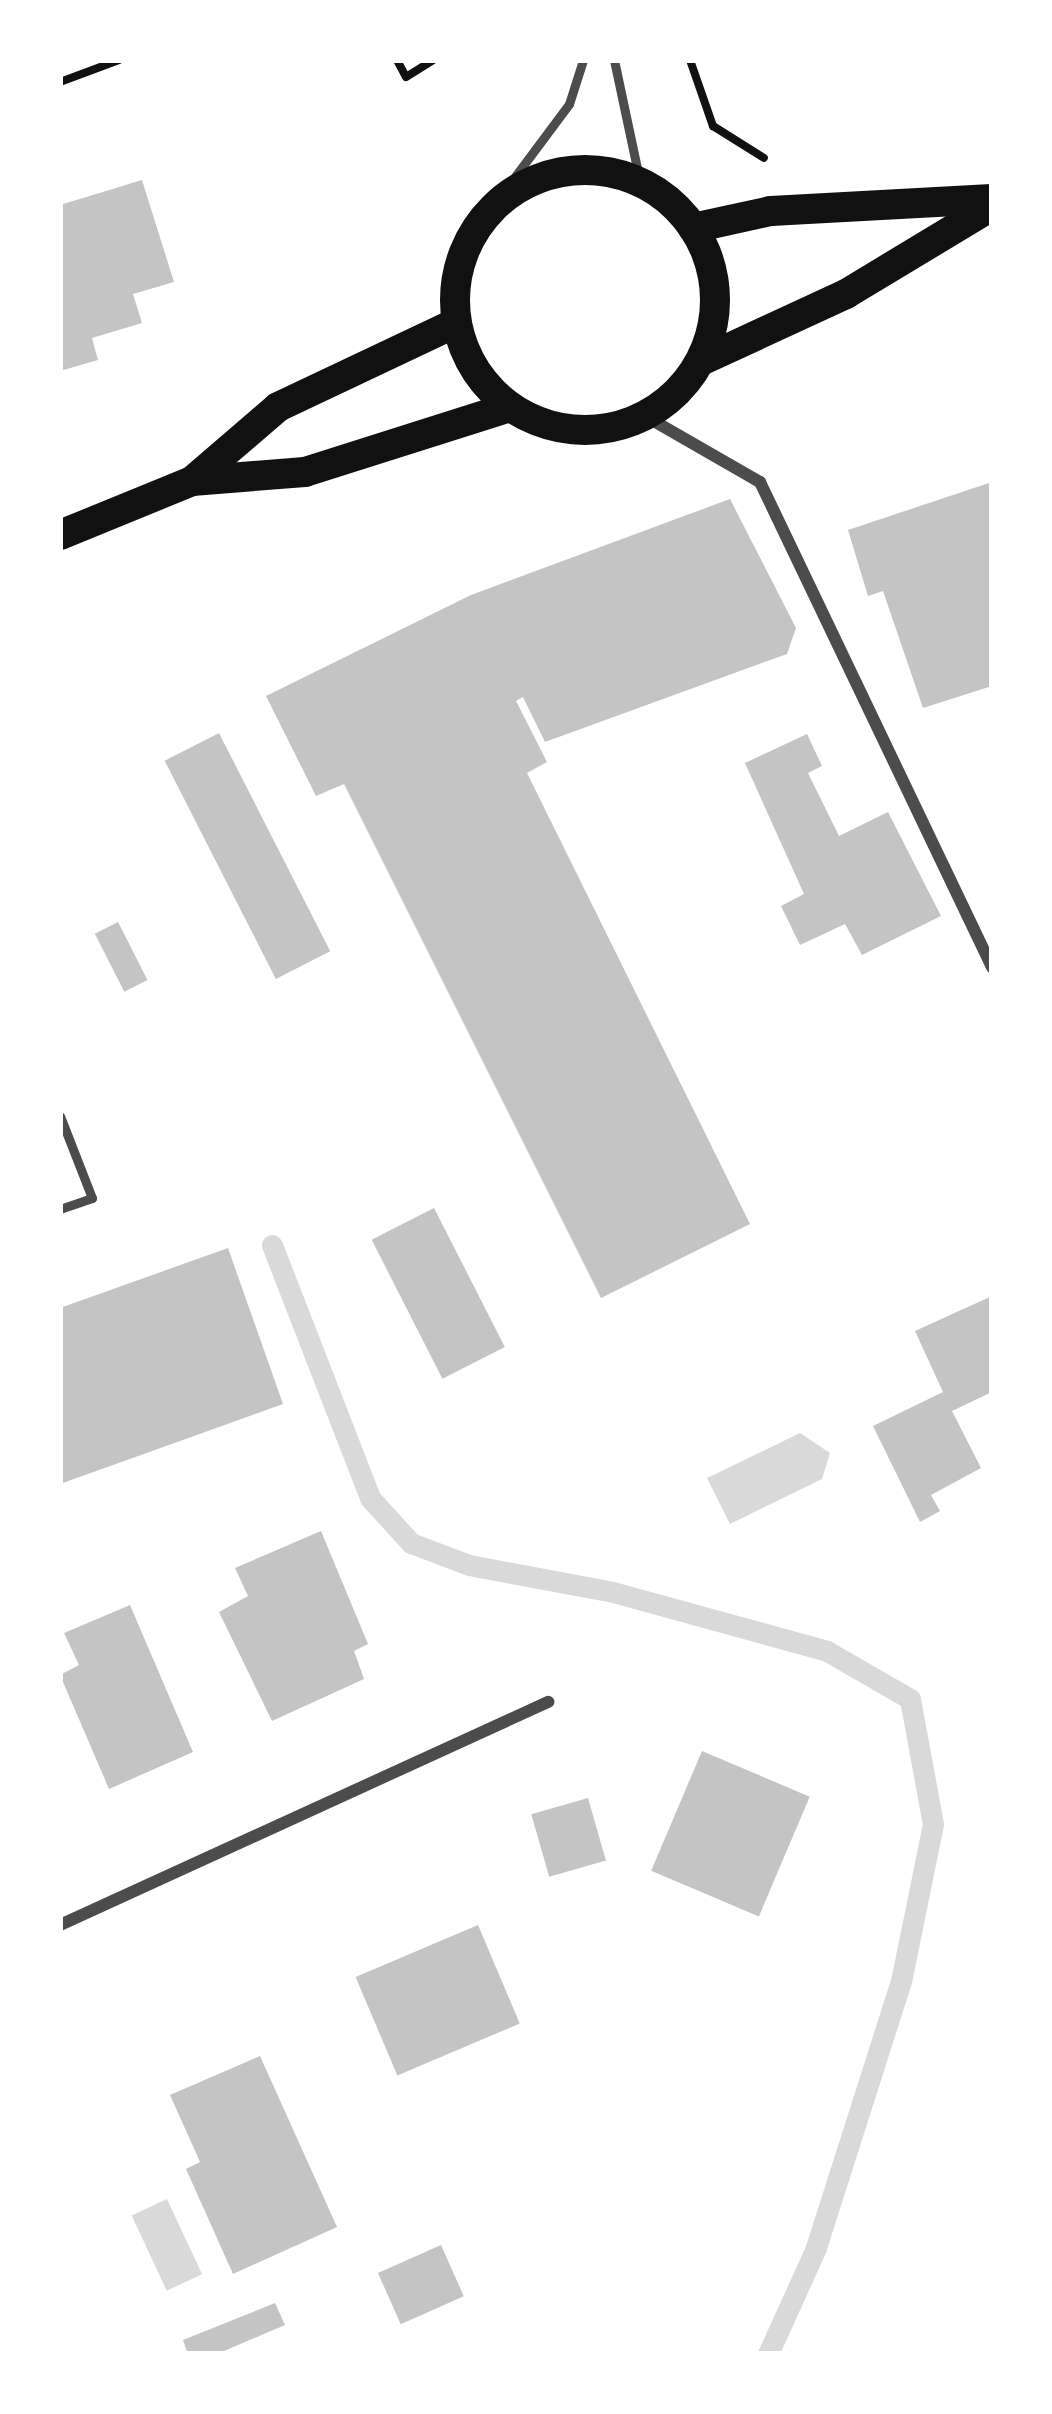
<!DOCTYPE html>
<style>
body{margin:0}
#map{position:relative;width:1052px;height:2414px;overflow:hidden;background:#fff;font-family:"DM Sans",sans-serif}
div>[style]{position:absolute}
.water>*{inset:0;background:#d9d9d9;transform-origin:0 0}
.stream>*{height:21px;margin:-10.5px;padding:0 10.5px;transform-origin:10.5px;border-radius:10.5px;background:#d9d9d9}
.building>*{inset:0;background:#c4c4c4;transform-origin:0 0}
.path>*{height:8px;margin:-4px;padding:0 4px;transform-origin:4px;border-radius:4px;background:#111}
.service>*{height:9px;margin:-4.5px;padding:0 4.5px;transform-origin:4.5px;border-radius:4.5px;background:#4c4c4c}
.minor>*{height:12px;margin:-6px;padding:0 6px;transform-origin:6px;border-radius:6px;background:#4c4c4c}
.primary>*{height:30px;margin:-15px;padding:0 15px;transform-origin:15px;border-radius:15px;background:#111}
.primary>.ring{margin:-15px;padding:0;box-sizing:content-box;background:none;border:30px solid #111;border-radius:50%}
span{translate:-50% -50%;white-space:nowrap;text-align:center;line-height:1.15;-webkit-text-stroke:10px #fff;paint-order:stroke}
.frame{position:absolute;inset:0;border:63px solid #fff;pointer-events:none}
</style>
<div id="map">
<div class="water">
<div style="clip-path:polygon(800px 1433px,830px 1453px,822px 1479px,730px 1524px,707px 1478px)"></div>
<div style="left:167px;top:2199px;width:83px;height:39px;rotate:65deg"></div>
</div>
<div class="stream">
<div style="left:272px;top:1245px;width:271px;rotate:68.8deg"></div>
<div style="left:370px;top:1498px;width:61px;rotate:47.7deg"></div>
<div style="left:411px;top:1543px;width:62px;rotate:20.8deg"></div>
<div style="left:469px;top:1565px;width:147px;rotate:10.6deg"></div>
<div style="left:613px;top:1592px;width:222px;rotate:15.4deg"></div>
<div style="left:827px;top:1651px;width:96px;rotate:30deg"></div>
<div style="left:910px;top:1699px;width:127px;rotate:79.6deg"></div>
<div style="left:933px;top:1824px;width:160px;rotate:101.5deg"></div>
<div style="left:901px;top:1981px;width:280px;rotate:107.7deg"></div>
<div style="left:816px;top:2248px;width:116px;rotate:114.4deg"></div>
</div>
<div class="building">
<div style="clip-path:polygon(142px 180px,174px 282px,133px 294px,142px 323px,92px 338px,98px 360px,60px 371px,60px 205px)"></div>
<div style="clip-path:polygon(992px 482px,992px 686px,923px 708px,883px 591px,868px 596px,848px 530px)"></div>
<div style="clip-path:polygon(730px 499px,796px 628px,787px 654px,545px 742px,523px 697px,516px 701px,547px 762px,527px 773px,750px 1224px,601px 1298px,344px 784px,316px 796px,266px 696px,471px 595px)"></div>
<div style="left:219px;top:733px;width:245px;height:61px;rotate:63deg"></div>
<div style="clip-path:polygon(807px 734px,822px 766px,808px 773px,839px 836px,888px 812px,941px 916px,862px 955px,845px 924px,800px 945px,781px 906px,804px 894px,745px 763px)"></div>
<div style="left:118px;top:922px;width:65px;height:26px;rotate:63deg"></div>
<div style="left:434px;top:1208px;width:156px;height:70px;rotate:63deg"></div>
<div style="clip-path:polygon(228px 1248px,283px 1404px,60px 1484px,60px 1308px)"></div>
<div style="clip-path:polygon(992px 1296px,992px 1392px,952px 1411px,981px 1468px,931px 1495px,940px 1511px,920px 1522px,873px 1426px,943px 1392px,915px 1331px)"></div>
<div style="clip-path:polygon(321px 1531px,368px 1644px,354px 1651px,364px 1679px,272px 1721px,219px 1612px,248px 1596px,235px 1568px)"></div>
<div style="clip-path:polygon(130px 1605px,193px 1752px,109px 1789px,60px 1675px,79px 1665px,64px 1633px)"></div>
<div style="left:702px;top:1751px;width:117px;height:130px;rotate:23deg"></div>
<div style="left:588px;top:1798px;width:65px;height:59px;rotate:74deg"></div>
<div style="left:478px;top:1925px;width:107px;height:133px;rotate:67deg"></div>
<div style="clip-path:polygon(260px 2056px,337px 2227px,233px 2274px,186px 2169px,200px 2162px,170px 2095px)"></div>
<div style="left:441px;top:2245px;width:56px;height:69px;rotate:66deg"></div>
<div style="clip-path:polygon(275px 2303px,285px 2325px,217px 2354px,188px 2354px,183px 2340px)"></div>
</div>
<div class="path">
<div style="left:397px;top:60px;width:19px;rotate:62deg"></div>
<div style="left:406px;top:77px;width:32px;rotate:-32deg"></div>
<div style="left:690px;top:60px;width:70px;rotate:70.8deg"></div>
<div style="left:713px;top:126px;width:60px;rotate:32.1deg"></div>
<div style="left:60px;top:82px;width:63px;rotate:-20.4deg"></div>
</div>
<div class="service">
<div style="left:614px;top:60px;width:125px;rotate:78deg"></div>
<div style="left:490px;top:210px;width:132px;rotate:-53.3deg"></div>
<div style="left:569px;top:104px;width:46px;rotate:-72.3deg"></div>
<div style="left:60px;top:1116px;width:88px;rotate:68.7deg"></div>
<div style="left:92px;top:1198px;width:34px;rotate:161deg"></div>
</div>
<div class="minor">
<div style="left:645px;top:416px;width:133px;rotate:29.9deg"></div>
<div style="left:760px;top:482px;width:538px;rotate:64.44deg"></div>
<div style="left:60px;top:1925px;width:537px;rotate:-24.56deg"></div>
</div>
<div class="primary">
<div class="ring" style="left:455px;top:170px;width:230px;height:230px"></div>
<div style="left:693px;top:228px;width:80px;rotate:-12.3deg"></div>
<div style="left:771px;top:211px;width:221px;rotate:-3.1deg"></div>
<div style="left:701px;top:361px;width:160px;rotate:-24.8deg"></div>
<div style="left:846px;top:294px;width:170px;rotate:-31.1deg"></div>
<div style="left:192px;top:481px;width:113px;rotate:-40.7deg"></div>
<div style="left:278px;top:407px;width:197px;rotate:-25.3deg"></div>
<div style="left:60px;top:535px;width:143px;rotate:-22.2deg"></div>
<div style="left:192px;top:481px;width:113px;rotate:-4.6deg"></div>
<div style="left:305px;top:472px;width:215px;rotate:-17.6deg"></div>
</div>
<div class="frame"></div>
</div>
